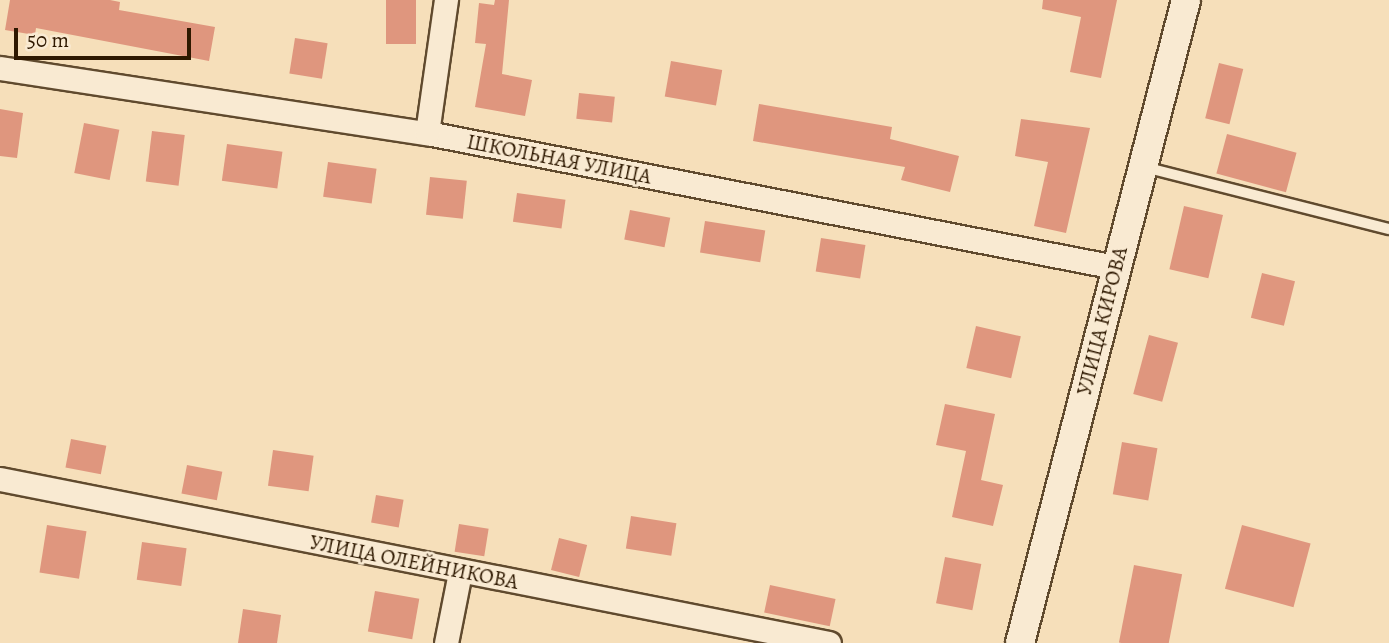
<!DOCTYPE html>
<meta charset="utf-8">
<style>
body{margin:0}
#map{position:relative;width:1389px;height:643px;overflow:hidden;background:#f6dfba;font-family:Alegreya,serif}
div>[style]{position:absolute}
.building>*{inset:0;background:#df967e;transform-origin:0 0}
.roads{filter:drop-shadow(2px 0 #604a2e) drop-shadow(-2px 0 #604a2e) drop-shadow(0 2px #604a2e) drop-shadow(0 -2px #604a2e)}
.service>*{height:10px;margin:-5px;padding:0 5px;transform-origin:5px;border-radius:5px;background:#f9ead2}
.minor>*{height:23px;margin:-11.5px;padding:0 11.5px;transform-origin:11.5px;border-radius:11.5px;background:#f9ead2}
.tertiary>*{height:28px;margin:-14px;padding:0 14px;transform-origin:14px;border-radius:14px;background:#f9ead2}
span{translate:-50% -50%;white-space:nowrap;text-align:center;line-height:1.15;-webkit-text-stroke:5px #f9ead2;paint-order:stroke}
.street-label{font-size:21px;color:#2e1800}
.scale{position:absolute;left:14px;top:28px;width:177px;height:32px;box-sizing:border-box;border:4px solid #2e1800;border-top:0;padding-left:9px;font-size:21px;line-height:24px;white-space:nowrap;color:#2e1800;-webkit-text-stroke:5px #f9ead2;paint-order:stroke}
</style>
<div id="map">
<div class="building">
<div style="clip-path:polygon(10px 0,110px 0,120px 2px,119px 10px,215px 27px,209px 61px,36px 28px,35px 35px,5px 30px)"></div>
<div style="left:386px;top:0;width:30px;height:44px"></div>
<div style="clip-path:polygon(495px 0,509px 0,502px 74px,532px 80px,525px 116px,475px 107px,486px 44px,475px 43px,479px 3px,494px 5px)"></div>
<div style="clip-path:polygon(1043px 0,1117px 0,1101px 78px,1070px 72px,1081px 17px,1042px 9px)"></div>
<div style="left:295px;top:38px;width:33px;height:36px;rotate:9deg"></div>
<div style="left:671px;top:61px;width:52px;height:36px;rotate:10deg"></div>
<div style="left:1219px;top:63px;width:25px;height:57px;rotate:14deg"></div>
<div style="left:579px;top:93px;width:36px;height:26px;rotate:6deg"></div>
<div style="clip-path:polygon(759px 104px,892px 127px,890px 139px,959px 156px,950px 192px,901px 180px,905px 167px,753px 141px)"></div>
<div style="clip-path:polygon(0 109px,23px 113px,17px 158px,0 156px)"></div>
<div style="clip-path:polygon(1021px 119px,1090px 128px,1066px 233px,1034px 226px,1048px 162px,1015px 156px)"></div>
<div style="left:84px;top:123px;width:36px;height:51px;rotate:11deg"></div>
<div style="left:152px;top:131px;width:33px;height:51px;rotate:7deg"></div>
<div style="left:1227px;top:134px;width:72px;height:41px;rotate:15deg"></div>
<div style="left:227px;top:144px;width:56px;height:37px;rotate:8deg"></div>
<div style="left:328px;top:162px;width:49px;height:35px;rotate:8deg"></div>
<div style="left:430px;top:177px;width:37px;height:38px;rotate:6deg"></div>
<div style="left:517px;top:193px;width:49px;height:29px;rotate:8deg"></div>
<div style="left:1184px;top:206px;width:40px;height:65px;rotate:13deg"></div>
<div style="left:630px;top:210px;width:41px;height:30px;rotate:11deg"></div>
<div style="left:705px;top:221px;width:61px;height:32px;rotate:9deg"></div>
<div style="left:821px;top:238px;width:45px;height:34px;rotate:9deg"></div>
<div style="left:1262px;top:273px;width:34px;height:46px;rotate:14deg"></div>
<div style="left:976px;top:326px;width:46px;height:43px;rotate:13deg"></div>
<div style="left:1149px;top:335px;width:30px;height:61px;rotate:15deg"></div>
<div style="clip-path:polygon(945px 404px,995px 414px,981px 480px,1003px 485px,993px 526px,952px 517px,966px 451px,936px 445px)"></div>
<div style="left:71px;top:439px;width:36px;height:29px;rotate:11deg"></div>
<div style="left:1122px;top:442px;width:36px;height:53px;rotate:10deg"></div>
<div style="left:273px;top:450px;width:41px;height:36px;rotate:8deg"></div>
<div style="left:187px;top:465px;width:36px;height:29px;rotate:11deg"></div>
<div style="left:376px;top:495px;width:28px;height:28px;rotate:10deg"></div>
<div style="left:631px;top:516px;width:46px;height:33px;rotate:9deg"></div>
<div style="left:459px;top:524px;width:30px;height:28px;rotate:9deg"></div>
<div style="left:47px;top:525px;width:40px;height:48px;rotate:9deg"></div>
<div style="left:1242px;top:525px;width:71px;height:66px;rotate:15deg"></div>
<div style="left:559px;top:538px;width:29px;height:33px;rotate:14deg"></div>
<div style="left:142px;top:542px;width:45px;height:38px;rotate:8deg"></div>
<div style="left:945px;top:557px;width:37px;height:47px;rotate:11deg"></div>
<div style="left:1134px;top:565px;width:49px;height:79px;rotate:11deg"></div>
<div style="left:770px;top:585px;width:67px;height:28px;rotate:12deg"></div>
<div style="left:375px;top:591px;width:45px;height:41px;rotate:10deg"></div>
<div style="clip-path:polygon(243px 609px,281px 615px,277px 643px,238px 643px)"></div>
</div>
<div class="roads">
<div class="service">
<div style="left:1144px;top:167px;width:253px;rotate:14.2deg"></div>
</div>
<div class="minor">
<div style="left:0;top:68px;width:432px;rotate:8.7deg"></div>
<div style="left:427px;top:133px;width:701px;rotate:11.02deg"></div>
<div style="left:427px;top:133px;width:134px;rotate:-81.9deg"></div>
<div style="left:0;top:479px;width:845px;rotate:11.19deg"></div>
<div style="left:446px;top:643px;width:72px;rotate:-78.8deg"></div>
</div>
<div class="tertiary">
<div style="left:1020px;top:643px;width:664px;rotate:-75.52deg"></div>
</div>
</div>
<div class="street-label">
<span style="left:559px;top:159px;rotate:11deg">ШКОЛЬНАЯ УЛИЦА</span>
<span style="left:1102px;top:321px;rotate:-76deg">УЛИЦА КИРОВА</span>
<span style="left:414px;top:562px;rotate:11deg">УЛИЦА ОЛЕЙНИКОВА</span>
</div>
<div class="scale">50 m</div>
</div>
